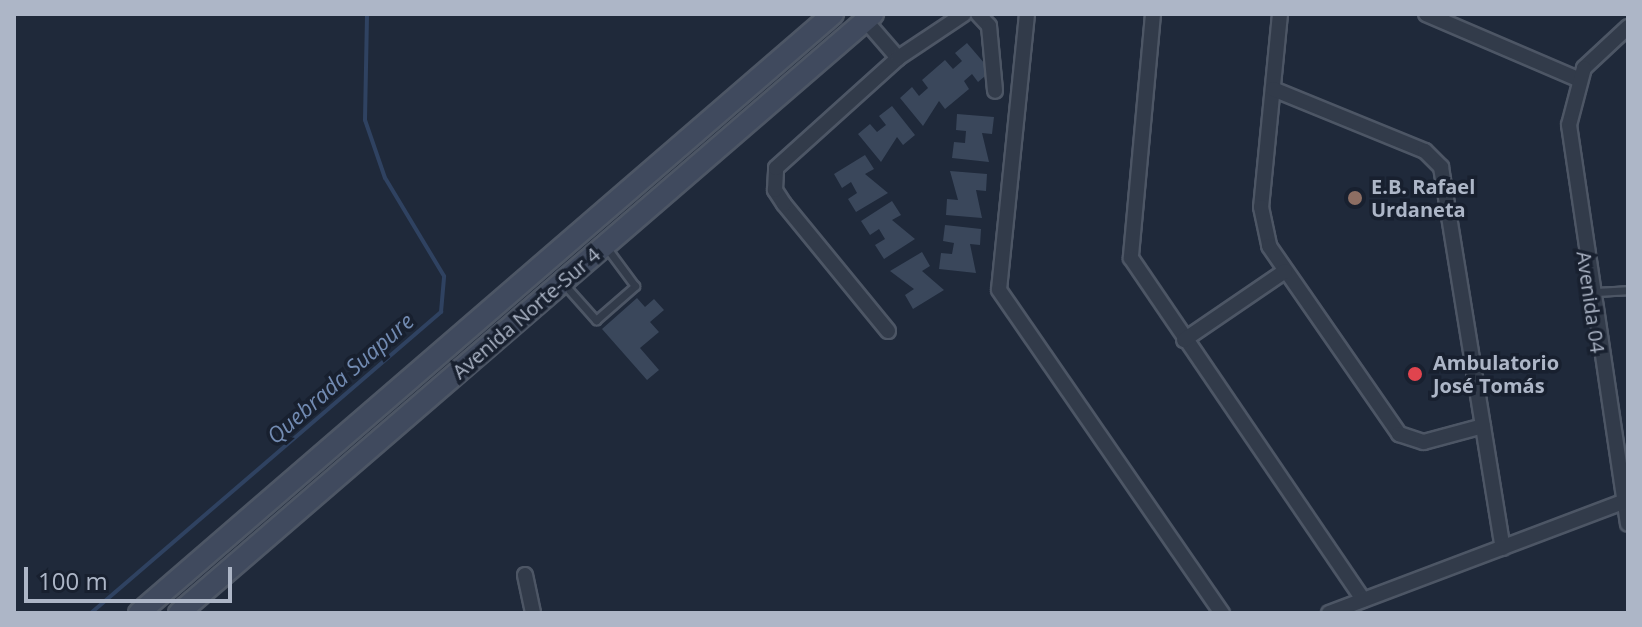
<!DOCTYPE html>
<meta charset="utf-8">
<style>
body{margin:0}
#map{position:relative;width:1642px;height:627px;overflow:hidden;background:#1f293a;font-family:"Open Sans",sans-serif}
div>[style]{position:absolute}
.stream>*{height:4px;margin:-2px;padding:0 2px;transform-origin:2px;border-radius:2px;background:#2f4261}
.building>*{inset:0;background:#3a475b}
.roads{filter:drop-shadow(2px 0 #4d5665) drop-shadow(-2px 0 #4d5665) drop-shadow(0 2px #4d5665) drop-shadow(0 -2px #4d5665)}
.lane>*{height:7px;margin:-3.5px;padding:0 3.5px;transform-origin:3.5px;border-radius:3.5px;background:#323b4a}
.street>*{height:14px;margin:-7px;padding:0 7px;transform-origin:7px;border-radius:7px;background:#323b4a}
.secondary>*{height:20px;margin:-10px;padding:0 10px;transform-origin:10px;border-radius:10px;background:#404a5e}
.dots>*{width:22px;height:22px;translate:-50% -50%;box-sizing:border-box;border:4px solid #18202f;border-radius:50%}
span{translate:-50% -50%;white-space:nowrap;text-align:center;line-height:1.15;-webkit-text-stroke:7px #18202f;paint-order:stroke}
.poi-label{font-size:20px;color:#adb6c7;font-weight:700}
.left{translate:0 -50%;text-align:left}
.street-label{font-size:20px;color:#adb6c7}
.water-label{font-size:22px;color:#728bb2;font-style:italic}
.frame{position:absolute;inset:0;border:16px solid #adb6c7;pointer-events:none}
.scale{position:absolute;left:24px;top:567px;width:208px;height:36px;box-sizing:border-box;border:4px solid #adb6c7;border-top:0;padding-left:10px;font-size:24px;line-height:28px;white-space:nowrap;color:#adb6c7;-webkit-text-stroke:6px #18202f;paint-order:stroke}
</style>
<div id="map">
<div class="stream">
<div style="left:91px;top:613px;width:462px;rotate:-40.7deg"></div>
<div style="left:441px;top:312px;width:36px;rotate:-85deg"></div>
<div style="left:444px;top:276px;width:114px;rotate:-121deg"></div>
<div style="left:385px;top:178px;width:61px;rotate:-109deg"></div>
<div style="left:365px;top:120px;width:106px;rotate:-88.9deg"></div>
</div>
<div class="building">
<div style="clip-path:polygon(967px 43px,991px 71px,978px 82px,972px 74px,964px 81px,969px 89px,945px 109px,939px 101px,923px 126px,900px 98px,912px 87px,919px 96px,928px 88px,922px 80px,945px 60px,953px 69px,962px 61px,955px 53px)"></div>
<div style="clip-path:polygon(892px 106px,915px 135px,903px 145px,897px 137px,881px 162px,858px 134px,870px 124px,877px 132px,886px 125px,879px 116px)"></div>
<div style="clip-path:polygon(957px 114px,994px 117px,992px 134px,982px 133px,989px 162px,952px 158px,954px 142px,965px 143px,966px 131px,956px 130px)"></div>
<div style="clip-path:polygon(865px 155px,874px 169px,865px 174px,888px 193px,856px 212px,848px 199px,857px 193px,851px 182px,842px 188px,834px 174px)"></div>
<div style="clip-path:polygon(950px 171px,987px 174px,986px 191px,976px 190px,982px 218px,946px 215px,947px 199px,958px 200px)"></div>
<div style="clip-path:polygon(892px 201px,901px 215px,892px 220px,915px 239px,884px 259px,875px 245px,885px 239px,879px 229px,870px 235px,861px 221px)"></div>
<div style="clip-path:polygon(945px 225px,981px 229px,980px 245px,970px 244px,976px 273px,939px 269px,941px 253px,952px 254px,954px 243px,943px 241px)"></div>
<div style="clip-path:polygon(922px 252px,930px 266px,922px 271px,944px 290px,913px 309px,905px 295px,914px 289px,890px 271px)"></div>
<div style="clip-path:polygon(637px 298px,645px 307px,654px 299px,664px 310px,650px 322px,659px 332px,640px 348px,659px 370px,647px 380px,602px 329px)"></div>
</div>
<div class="roads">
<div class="lane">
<div style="left:563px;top:283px;width:50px;rotate:48.3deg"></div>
<div style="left:596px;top:320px;width:52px;rotate:-41.1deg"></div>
<div style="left:635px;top:286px;width:49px;rotate:-126.6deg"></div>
<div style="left:1595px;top:292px;width:33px;rotate:-3deg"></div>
</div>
<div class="street">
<div style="left:978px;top:14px;width:16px;rotate:47deg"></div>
<div style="left:989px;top:26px;width:65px;rotate:84.7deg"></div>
<div style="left:1027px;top:14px;width:277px;rotate:95.8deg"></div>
<div style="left:999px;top:290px;width:393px;rotate:55.4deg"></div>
<div style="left:1153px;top:14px;width:245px;rotate:95.2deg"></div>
<div style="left:1131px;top:258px;width:413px;rotate:55.8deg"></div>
<div style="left:1280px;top:14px;width:194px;rotate:95.6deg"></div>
<div style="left:1261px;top:207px;width:40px;rotate:78deg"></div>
<div style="left:1269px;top:246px;width:229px;rotate:55.3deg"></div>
<div style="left:1399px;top:434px;width:26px;rotate:18deg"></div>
<div style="left:1424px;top:442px;width:61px;rotate:-15.2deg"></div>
<div style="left:1426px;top:14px;width:165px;rotate:23.2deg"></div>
<div style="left:866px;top:21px;width:49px;rotate:49.1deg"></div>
<div style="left:1628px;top:27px;width:60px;rotate:137deg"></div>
<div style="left:1584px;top:68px;width:59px;rotate:104.7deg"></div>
<div style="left:1569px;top:125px;width:403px;rotate:81.6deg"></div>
<div style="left:1273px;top:89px;width:164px;rotate:22.2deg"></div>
<div style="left:1425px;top:151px;width:23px;rotate:45deg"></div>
<div style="left:1441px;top:167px;width:386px;rotate:80.8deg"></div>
<div style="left:888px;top:331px;width:164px;rotate:-129.3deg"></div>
<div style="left:784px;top:204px;width:17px;rotate:-123deg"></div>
<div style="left:775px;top:190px;width:22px;rotate:-87deg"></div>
<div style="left:776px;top:168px;width:164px;rotate:-42deg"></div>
<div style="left:898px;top:58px;width:79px;rotate:-33.7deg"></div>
<div style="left:1184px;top:340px;width:122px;rotate:-34.3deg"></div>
<div style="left:525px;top:575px;width:39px;rotate:78deg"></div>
<div style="left:1329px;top:613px;width:313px;rotate:-20.7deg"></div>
</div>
<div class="secondary">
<div style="left:139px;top:613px;width:917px;rotate:-40.8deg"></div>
<div style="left:179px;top:613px;width:917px;rotate:-40.8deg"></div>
</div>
</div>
<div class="dots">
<div style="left:1355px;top:198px;background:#8d6e63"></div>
<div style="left:1415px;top:374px;background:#e0444e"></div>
</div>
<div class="poi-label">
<span class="left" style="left:1371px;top:198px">E.B. Rafael<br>Urdaneta</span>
<span class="left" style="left:1433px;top:374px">Ambulatorio<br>José Tomás</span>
</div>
<div class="street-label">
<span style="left:1591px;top:302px;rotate:82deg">Avenida 04</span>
<span style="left:526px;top:313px;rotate:-41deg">Avenida Norte-Sur 4</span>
</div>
<div class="water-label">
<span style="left:340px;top:378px;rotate:-41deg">Quebrada Suapure</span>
</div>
<div class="frame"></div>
<div class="scale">100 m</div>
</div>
